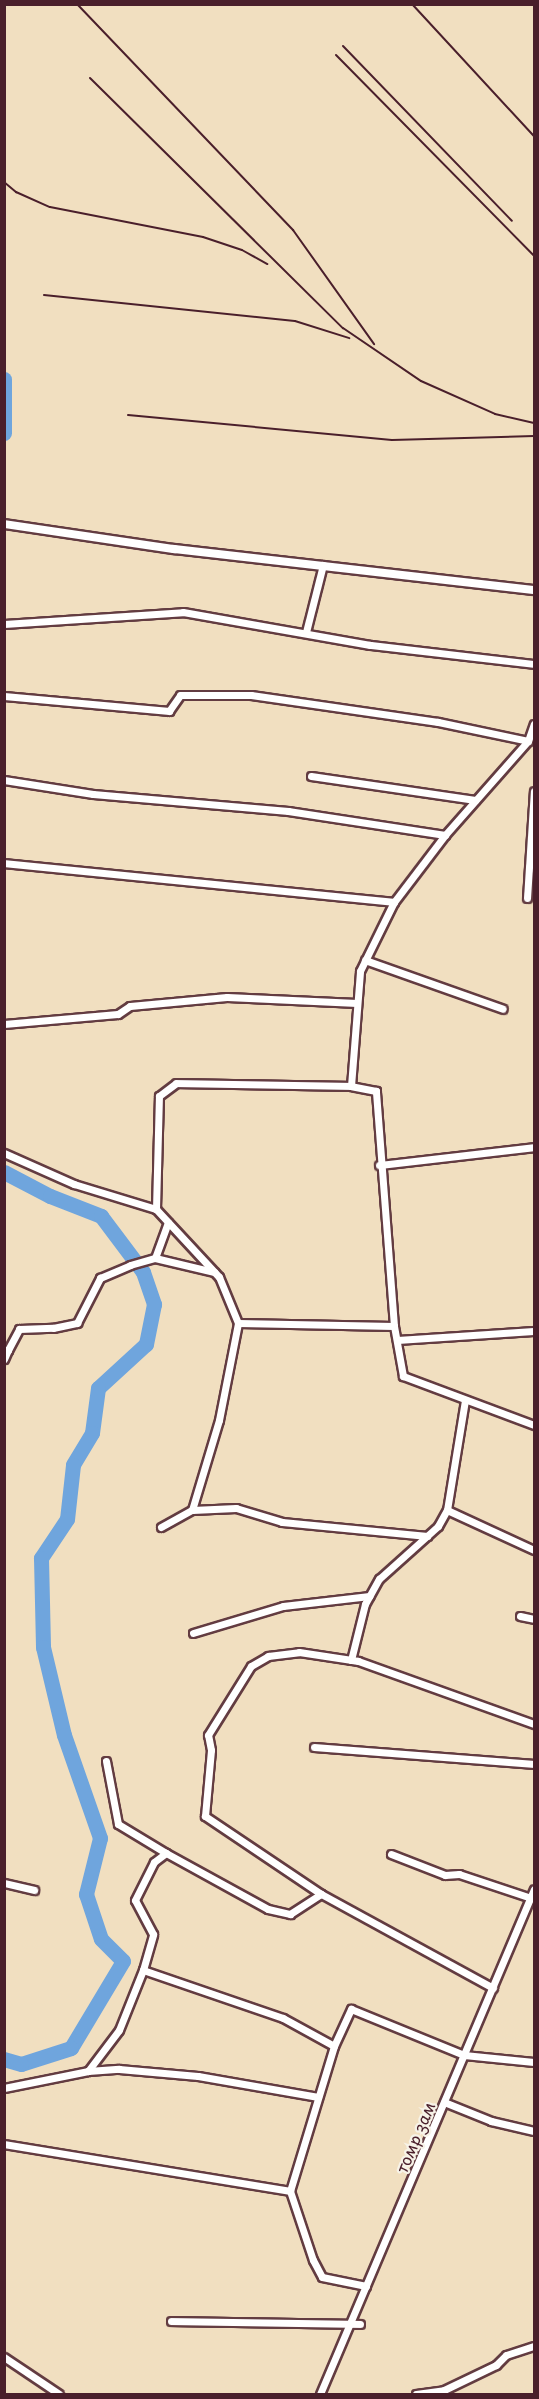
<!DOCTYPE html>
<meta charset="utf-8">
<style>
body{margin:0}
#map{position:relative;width:539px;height:2399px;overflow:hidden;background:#f1dfc0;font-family:"Playpen Sans",sans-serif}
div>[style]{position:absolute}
.river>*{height:15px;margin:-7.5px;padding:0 7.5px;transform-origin:7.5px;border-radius:7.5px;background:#6fa5dd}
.roads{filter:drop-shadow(2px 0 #633c41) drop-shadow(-2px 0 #633c41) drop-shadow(0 2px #633c41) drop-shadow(0 -2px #633c41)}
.minor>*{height:7px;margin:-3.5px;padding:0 3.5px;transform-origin:3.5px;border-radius:3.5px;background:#fff}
.tertiary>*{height:8px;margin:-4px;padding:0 4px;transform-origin:4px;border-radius:4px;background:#fff}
.rail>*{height:2px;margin:-1px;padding:0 1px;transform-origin:1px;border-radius:1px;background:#4a1f2b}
span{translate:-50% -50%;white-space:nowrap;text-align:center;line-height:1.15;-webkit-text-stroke:4.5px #f7f3e8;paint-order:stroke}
.street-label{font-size:16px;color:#4a1f2b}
.frame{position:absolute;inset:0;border:6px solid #4a1f2b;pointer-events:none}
</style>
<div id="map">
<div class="river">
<div style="left:4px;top:379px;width:54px;rotate:90deg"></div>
<div style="left:4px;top:1172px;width:52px;rotate:27.6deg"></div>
<div style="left:50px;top:1196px;width:55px;rotate:21.4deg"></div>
<div style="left:101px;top:1216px;width:70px;rotate:53.1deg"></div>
<div style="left:143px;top:1272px;width:34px;rotate:71deg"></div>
<div style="left:154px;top:1304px;width:41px;rotate:101.3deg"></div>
<div style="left:146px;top:1344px;width:65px;rotate:137.5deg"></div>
<div style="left:98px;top:1388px;width:45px;rotate:97.6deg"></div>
<div style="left:92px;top:1433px;width:37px;rotate:121deg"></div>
<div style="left:73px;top:1465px;width:54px;rotate:96.3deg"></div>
<div style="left:67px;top:1519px;width:47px;rotate:123.7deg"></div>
<div style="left:41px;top:1558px;width:89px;rotate:88.7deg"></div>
<div style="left:43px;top:1647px;width:90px;rotate:76.6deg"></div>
<div style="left:64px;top:1735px;width:109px;rotate:70.7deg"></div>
<div style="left:100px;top:1838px;width:58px;rotate:104deg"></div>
<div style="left:86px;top:1894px;width:47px;rotate:71.6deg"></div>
<div style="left:101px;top:1939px;width:31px;rotate:45deg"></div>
<div style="left:123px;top:1961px;width:101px;rotate:120.9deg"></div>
<div style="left:71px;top:2048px;width:52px;rotate:162.3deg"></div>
<div style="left:21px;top:2064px;width:18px;rotate:-164deg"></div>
</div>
<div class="roads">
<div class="minor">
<div style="left:4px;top:624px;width:179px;rotate:-3.8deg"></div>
<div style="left:183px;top:612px;width:190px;rotate:10deg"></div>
<div style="left:370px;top:645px;width:165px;rotate:6.6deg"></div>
<div style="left:306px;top:632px;width:69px;rotate:-75.8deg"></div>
<div style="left:4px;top:696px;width:166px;rotate:5.2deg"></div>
<div style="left:169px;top:711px;width:19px;rotate:-55deg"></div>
<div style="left:180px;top:695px;width:71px"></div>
<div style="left:251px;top:695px;width:189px;rotate:8.2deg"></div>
<div style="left:438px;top:722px;width:92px;rotate:11.9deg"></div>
<div style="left:311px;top:776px;width:166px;rotate:8.3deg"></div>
<div style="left:4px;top:780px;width:90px;rotate:8.9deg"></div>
<div style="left:93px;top:794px;width:196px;rotate:5deg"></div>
<div style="left:288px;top:811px;width:159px;rotate:8.7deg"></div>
<div style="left:4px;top:863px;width:392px;rotate:5.7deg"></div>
<div style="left:527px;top:898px;width:107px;rotate:-86.3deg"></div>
<div style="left:365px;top:960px;width:146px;rotate:19.5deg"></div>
<div style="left:4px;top:1024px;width:114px;rotate:-5deg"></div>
<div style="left:118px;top:1014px;width:14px;rotate:-34deg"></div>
<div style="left:130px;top:1006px;width:97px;rotate:-5.3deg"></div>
<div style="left:227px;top:997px;width:130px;rotate:2.6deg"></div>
<div style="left:4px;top:1153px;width:77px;rotate:23.9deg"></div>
<div style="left:74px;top:1184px;width:86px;rotate:17deg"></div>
<div style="left:379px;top:1165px;width:156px;rotate:-6.6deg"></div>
<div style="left:155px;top:1258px;width:38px;rotate:-70deg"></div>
<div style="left:238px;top:1323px;width:50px;rotate:-112.4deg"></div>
<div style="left:219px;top:1277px;width:93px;rotate:-132.8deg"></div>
<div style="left:156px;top:1209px;width:113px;rotate:-88.5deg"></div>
<div style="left:159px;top:1096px;width:21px;rotate:-37deg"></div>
<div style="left:176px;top:1083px;width:175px;rotate:1deg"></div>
<div style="left:394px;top:1326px;width:236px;rotate:-94.4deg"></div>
<div style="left:376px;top:1091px;width:25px;rotate:-169deg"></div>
<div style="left:351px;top:1086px;width:115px;rotate:-85.5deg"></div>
<div style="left:360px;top:971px;width:77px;rotate:-63.8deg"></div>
<div style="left:394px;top:902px;width:84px;rotate:-52.7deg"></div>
<div style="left:445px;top:835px;width:125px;rotate:-48.6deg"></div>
<div style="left:528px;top:741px;width:18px;rotate:-71deg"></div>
<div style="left:397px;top:1340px;width:137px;rotate:-3.8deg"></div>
<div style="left:4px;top:1350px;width:4px"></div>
<div style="left:8px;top:1350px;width:24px;rotate:-62deg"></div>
<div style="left:19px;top:1329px;width:34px;rotate:-2deg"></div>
<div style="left:53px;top:1328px;width:25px;rotate:-12deg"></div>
<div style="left:77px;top:1323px;width:51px;rotate:-62.9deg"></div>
<div style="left:100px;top:1278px;width:33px;rotate:-23deg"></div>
<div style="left:130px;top:1265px;width:26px;rotate:-16deg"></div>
<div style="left:155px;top:1258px;width:61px;rotate:13.3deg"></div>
<div style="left:4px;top:1359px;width:10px;rotate:-66deg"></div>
<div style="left:192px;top:1510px;width:44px;rotate:-2.6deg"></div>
<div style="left:236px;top:1508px;width:48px;rotate:16.9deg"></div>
<div style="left:282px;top:1522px;width:146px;rotate:5.5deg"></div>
<div style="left:447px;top:1510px;width:96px;rotate:24.7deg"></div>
<div style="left:161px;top:1527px;width:35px;rotate:-29deg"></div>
<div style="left:192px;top:1510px;width:94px;rotate:-73.3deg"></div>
<div style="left:219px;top:1420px;width:99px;rotate:-78.9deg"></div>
<div style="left:238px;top:1323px;width:156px;rotate:1.1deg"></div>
<div style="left:394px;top:1326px;width:51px;rotate:79.8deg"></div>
<div style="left:403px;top:1376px;width:140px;rotate:20.5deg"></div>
<div style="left:520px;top:1616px;width:14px;rotate:12deg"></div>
<div style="left:193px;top:1633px;width:94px;rotate:-16.7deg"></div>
<div style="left:283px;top:1606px;width:87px;rotate:-6.6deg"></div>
<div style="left:351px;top:1660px;width:58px;rotate:-76deg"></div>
<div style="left:365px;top:1604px;width:29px;rotate:-61deg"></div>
<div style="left:379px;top:1579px;width:79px;rotate:-41.9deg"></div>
<div style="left:438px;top:1526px;width:18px;rotate:-61deg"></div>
<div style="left:447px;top:1510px;width:111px;rotate:-80.7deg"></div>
<div style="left:314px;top:1747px;width:221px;rotate:4.4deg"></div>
<div style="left:106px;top:1761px;width:64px;rotate:79.2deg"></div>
<div style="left:118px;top:1824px;width:56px;rotate:31.1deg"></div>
<div style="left:391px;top:1854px;width:58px;rotate:21.3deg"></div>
<div style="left:445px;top:1875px;width:14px;rotate:-4deg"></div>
<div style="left:459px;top:1874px;width:76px;rotate:18.4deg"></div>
<div style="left:4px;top:1883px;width:31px;rotate:13deg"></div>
<div style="left:143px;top:1970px;width:148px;rotate:18.9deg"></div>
<div style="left:283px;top:2018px;width:58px;rotate:28.8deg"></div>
<div style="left:493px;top:1988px;width:196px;rotate:-151.3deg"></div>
<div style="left:321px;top:1894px;width:140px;rotate:-146.1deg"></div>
<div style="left:205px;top:1816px;width:66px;rotate:-84.8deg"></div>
<div style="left:211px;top:1750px;width:15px;rotate:-101deg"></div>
<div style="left:208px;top:1735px;width:81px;rotate:-58.1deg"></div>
<div style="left:251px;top:1666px;width:20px;rotate:-30deg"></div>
<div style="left:268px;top:1656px;width:31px;rotate:-7deg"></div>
<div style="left:299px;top:1652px;width:60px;rotate:8.7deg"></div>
<div style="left:358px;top:1661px;width:187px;rotate:19.7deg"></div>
<div style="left:88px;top:2071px;width:31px;rotate:-4deg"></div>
<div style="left:119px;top:2069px;width:79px;rotate:5.1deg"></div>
<div style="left:198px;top:2076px;width:122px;rotate:9.9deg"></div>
<div style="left:4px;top:2088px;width:86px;rotate:-11.4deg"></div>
<div style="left:88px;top:2071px;width:51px;rotate:-52.9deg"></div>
<div style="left:119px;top:2030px;width:65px;rotate:-68.2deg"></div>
<div style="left:143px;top:1970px;width:37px;rotate:-74deg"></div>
<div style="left:153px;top:1934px;width:38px;rotate:-118deg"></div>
<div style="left:135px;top:1900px;width:42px;rotate:-63.4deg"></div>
<div style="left:154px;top:1862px;width:15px;rotate:-37deg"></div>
<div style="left:166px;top:1853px;width:116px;rotate:28.8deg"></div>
<div style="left:268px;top:1909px;width:23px;rotate:13deg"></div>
<div style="left:290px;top:1914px;width:37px;rotate:-33deg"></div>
<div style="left:444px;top:2102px;width:51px;rotate:22deg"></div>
<div style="left:491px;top:2121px;width:44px;rotate:13.1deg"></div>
<div style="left:4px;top:2144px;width:290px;rotate:9.3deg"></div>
<div style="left:290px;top:2191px;width:73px;rotate:71.6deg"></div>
<div style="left:313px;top:2260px;width:19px;rotate:62deg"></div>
<div style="left:322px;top:2277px;width:45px;rotate:11.6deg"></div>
<div style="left:290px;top:2191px;width:152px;rotate:-73.1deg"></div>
<div style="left:334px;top:2046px;width:41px;rotate:-65.3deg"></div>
<div style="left:351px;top:2009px;width:122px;rotate:22.2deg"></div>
<div style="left:464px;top:2055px;width:70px;rotate:5.7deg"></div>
<div style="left:171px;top:2321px;width:189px;rotate:0.9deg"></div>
<div style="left:4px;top:2357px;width:66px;rotate:33.9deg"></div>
<div style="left:320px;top:2394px;width:548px;rotate:-67.03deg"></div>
<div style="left:416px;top:2394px;width:28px;rotate:-8deg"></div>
<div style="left:444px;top:2390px;width:58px;rotate:-25.7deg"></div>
<div style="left:496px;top:2365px;width:14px;rotate:-45deg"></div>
<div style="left:506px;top:2355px;width:29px;rotate:-18deg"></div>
</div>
<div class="tertiary">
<div style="left:4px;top:524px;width:172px;rotate:8.4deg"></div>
<div style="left:174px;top:549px;width:362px;rotate:6.5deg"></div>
</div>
</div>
<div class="rail">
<div style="left:77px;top:4px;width:313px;rotate:46.3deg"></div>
<div style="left:293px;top:230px;width:140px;rotate:54.6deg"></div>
<div style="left:412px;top:4px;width:180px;rotate:47.3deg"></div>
<div style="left:343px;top:46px;width:243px;rotate:46deg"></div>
<div style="left:336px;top:55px;width:282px;rotate:45.4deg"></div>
<div style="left:90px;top:78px;width:356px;rotate:44.7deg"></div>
<div style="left:343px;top:328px;width:94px;rotate:34.2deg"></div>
<div style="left:421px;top:381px;width:81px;rotate:24deg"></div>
<div style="left:495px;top:414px;width:40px;rotate:13deg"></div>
<div style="left:4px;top:182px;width:16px;rotate:40deg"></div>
<div style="left:16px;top:192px;width:37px;rotate:24deg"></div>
<div style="left:50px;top:207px;width:156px;rotate:11.1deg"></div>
<div style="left:203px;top:237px;width:41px;rotate:18.4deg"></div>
<div style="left:242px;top:250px;width:29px;rotate:29deg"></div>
<div style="left:44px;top:295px;width:252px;rotate:5.9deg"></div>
<div style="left:295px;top:321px;width:57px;rotate:17.5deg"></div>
<div style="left:128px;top:415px;width:265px;rotate:5.4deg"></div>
<div style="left:392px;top:440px;width:142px;rotate:-1.6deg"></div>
</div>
<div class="street-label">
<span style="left:415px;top:2137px;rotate:-67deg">томр зам</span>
</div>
<div class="frame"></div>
</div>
